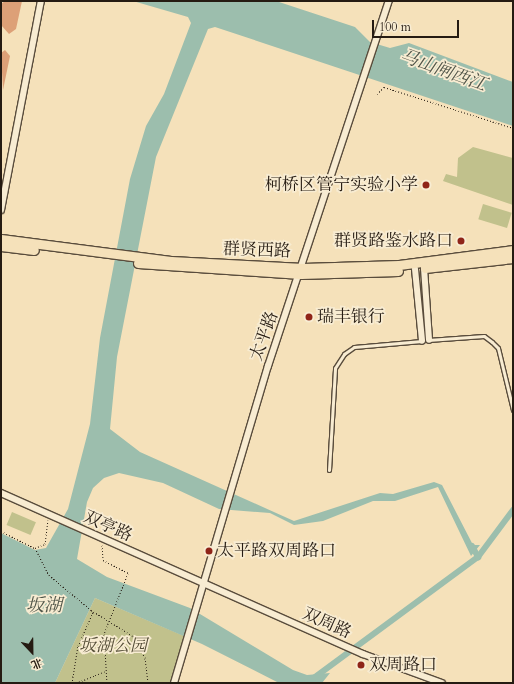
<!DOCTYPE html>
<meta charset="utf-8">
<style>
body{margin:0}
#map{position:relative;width:514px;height:684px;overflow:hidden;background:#f5e1ba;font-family:Cardo,"Noto Serif SC",serif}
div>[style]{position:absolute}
.green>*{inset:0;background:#c1c18c;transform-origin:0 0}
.water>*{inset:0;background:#9cbead}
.canal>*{height:6px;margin:-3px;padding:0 3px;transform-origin:3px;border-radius:3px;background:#9cbead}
.building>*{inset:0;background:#dda077}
.path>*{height:1px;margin-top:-0.5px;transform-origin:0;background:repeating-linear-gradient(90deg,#251b12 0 1px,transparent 0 3px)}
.roads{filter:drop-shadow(1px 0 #594c3c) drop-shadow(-1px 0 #594c3c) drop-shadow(0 1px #594c3c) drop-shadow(0 -1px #594c3c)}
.lane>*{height:3px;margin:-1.5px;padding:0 1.5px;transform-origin:1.5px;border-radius:1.5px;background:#f8ecd2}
.street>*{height:6px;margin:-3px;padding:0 3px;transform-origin:3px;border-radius:3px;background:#f8ecd2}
.primary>*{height:9px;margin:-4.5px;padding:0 4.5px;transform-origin:4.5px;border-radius:4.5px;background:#f5e1ba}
.dots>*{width:11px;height:11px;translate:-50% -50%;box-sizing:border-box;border:2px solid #f8ecd2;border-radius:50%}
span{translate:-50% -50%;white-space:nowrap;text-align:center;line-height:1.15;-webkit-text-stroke:3.5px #f8ecd2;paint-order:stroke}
.poi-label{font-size:17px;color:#251b12}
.right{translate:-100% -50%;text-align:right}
.left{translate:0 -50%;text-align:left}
.street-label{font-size:17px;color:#251b12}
.park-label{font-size:17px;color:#544d37;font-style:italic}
.water-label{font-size:18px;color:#4f5448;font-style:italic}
.frame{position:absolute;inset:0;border:2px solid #251b12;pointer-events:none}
.north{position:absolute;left:12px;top:632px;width:40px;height:40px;-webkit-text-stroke:3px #f8ecd2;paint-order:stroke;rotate:158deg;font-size:11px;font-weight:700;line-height:16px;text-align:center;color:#251b12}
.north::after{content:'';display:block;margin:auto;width:14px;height:18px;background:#251b12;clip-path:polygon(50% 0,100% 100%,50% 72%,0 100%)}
.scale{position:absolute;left:372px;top:20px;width:87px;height:18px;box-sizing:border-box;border:2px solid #251b12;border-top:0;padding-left:5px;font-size:12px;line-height:14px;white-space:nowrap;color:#251b12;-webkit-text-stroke:3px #f8ecd2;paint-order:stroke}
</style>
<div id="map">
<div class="green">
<div style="clip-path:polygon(473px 147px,513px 158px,513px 205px,443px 181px,446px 174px,457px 177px,458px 158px)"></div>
<div style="left:483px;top:204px;width:30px;height:16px;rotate:17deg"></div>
<div style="left:12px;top:512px;width:26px;height:14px;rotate:23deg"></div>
<div style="clip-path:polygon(95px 598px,184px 636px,171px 683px,55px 683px)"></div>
</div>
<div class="water">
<div style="clip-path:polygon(133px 1px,276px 1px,355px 27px,370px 42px,390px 48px,409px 43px,513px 82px,513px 126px,215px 27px,208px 29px,156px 157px,117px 357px,110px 429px,140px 452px,294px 521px,380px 493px,393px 494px,434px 482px,442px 485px,473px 545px,480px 545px,471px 556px,438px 487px,395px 501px,373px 501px,323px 521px,294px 525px,270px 513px,219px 509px,163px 483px,119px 473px,104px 478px,93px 488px,87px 502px,77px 559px,107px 577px,190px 608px,293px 670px,307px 675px,330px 673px,322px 683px,279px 683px,202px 644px,95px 598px,55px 683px,1px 683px,1px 533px,35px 550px,46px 548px,68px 509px,90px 424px,100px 338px,130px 179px,146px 126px,164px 94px,191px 23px,188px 17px)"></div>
</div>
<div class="canal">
<div style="left:472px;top:546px;width:13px;rotate:61deg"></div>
<div style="left:307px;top:683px;width:212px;rotate:-36.4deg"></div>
<div style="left:478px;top:557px;width:59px;rotate:-53.3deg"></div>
</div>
<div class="building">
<div style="clip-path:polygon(5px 1px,22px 1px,16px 29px,9px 34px,1px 25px,1px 4px)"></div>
<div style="clip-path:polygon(5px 50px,10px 56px,3px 90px,1px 53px)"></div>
</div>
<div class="path">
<div style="left:377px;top:94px;width:10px;rotate:-45deg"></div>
<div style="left:384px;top:87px;width:135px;rotate:17.6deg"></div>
<div style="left:1px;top:531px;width:38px;rotate:27deg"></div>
<div style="left:35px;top:548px;width:11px;rotate:-22deg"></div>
<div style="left:45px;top:544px;width:24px;rotate:-83deg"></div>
<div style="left:102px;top:545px;width:15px;rotate:86deg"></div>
<div style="left:103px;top:560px;width:28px;rotate:27deg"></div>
<div style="left:128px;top:573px;width:66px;rotate:111.5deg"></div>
<div style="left:104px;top:634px;width:49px;rotate:86.5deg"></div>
<div style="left:35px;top:548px;width:30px;rotate:63deg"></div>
<div style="left:49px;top:575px;width:55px;rotate:39.8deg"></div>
<div style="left:91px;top:610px;width:49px;rotate:31.8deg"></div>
<div style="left:133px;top:636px;width:25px;rotate:61deg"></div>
<div style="left:145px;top:658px;width:25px;rotate:83deg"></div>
<div style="left:72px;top:683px;width:37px;rotate:-81deg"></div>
<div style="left:78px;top:646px;width:37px;rotate:-66deg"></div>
<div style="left:76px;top:683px;width:31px;rotate:-22deg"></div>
</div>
<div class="roads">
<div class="lane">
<div style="left:428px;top:340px;width:56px;rotate:-4.1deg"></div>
<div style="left:484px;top:336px;width:10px;rotate:37deg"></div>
<div style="left:492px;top:342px;width:8px;rotate:45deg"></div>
<div style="left:498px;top:348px;width:64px;rotate:76.4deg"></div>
<div style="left:329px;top:470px;width:102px;rotate:-86.6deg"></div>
<div style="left:335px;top:368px;width:17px;rotate:-57deg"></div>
<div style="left:344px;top:354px;width:12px;rotate:-35deg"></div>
<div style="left:354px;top:347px;width:68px;rotate:-5deg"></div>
</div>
<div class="street">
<div style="left:1px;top:210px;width:213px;rotate:-79.2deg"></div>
<div style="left:424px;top:268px;width:72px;rotate:86deg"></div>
<div style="left:415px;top:269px;width:72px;rotate:84.4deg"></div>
<div style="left:1px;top:493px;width:396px;rotate:24deg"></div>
<div style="left:363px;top:654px;width:84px;rotate:20.2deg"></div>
<div style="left:174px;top:683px;width:331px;rotate:-73.5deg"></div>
<div style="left:268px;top:366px;width:385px;rotate:-71.7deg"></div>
</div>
<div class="primary">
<div style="left:1px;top:239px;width:171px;rotate:7.4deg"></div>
<div style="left:171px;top:261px;width:132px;rotate:3deg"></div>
<div style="left:303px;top:268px;width:96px;rotate:-1.8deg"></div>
<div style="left:399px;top:265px;width:115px;rotate:-7.5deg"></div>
<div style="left:1px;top:246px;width:33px;rotate:7deg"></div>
<div style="left:138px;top:263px;width:163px;rotate:3.9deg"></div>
<div style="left:301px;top:274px;width:97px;rotate:-1.8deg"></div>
<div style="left:425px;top:268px;width:89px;rotate:-6.5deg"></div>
</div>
</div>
<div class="dots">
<div style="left:426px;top:185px;background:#8f2418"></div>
<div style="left:461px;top:241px;background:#8f2418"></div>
<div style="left:309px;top:317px;background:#8f2418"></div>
<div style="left:209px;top:551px;background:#8f2418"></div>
<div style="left:361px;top:665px;background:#8f2418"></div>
</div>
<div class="poi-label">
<span class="right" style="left:418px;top:185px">柯桥区管宁实验小学</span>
<span class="right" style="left:453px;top:241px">群贤路鉴水路口</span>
<span class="left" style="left:317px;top:317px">瑞丰银行</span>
<span class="left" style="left:217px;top:551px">太平路双周路口</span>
<span class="left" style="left:369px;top:665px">双周路口</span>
</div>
<div class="street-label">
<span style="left:257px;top:250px;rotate:2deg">群贤西路</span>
<span style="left:264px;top:336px;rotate:-70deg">太平路</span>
<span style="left:108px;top:526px;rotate:24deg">双亭路</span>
<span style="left:327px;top:623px;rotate:24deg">双周路</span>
</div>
<div class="park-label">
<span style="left:113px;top:646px">坂湖公园</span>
</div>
<div class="water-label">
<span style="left:443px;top:71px;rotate:20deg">马山闸西江</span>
<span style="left:44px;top:606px">坂湖</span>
</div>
<div class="frame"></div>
<div class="north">北</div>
<div class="scale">100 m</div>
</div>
